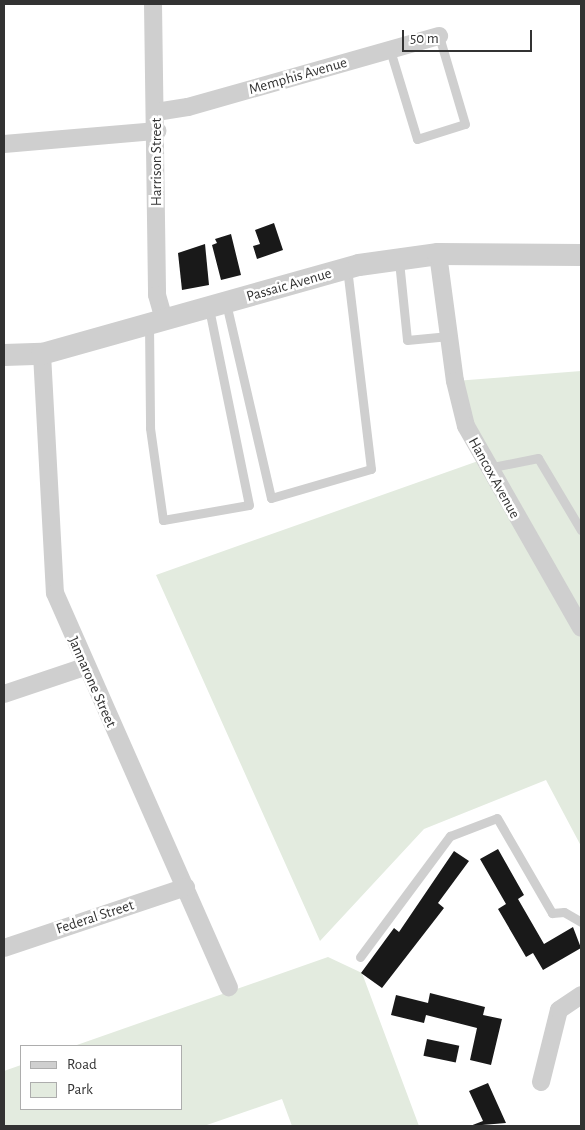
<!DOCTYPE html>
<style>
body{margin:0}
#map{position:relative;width:585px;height:1130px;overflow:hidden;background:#fff;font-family:"Alegreya Sans",sans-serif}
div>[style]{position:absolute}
.green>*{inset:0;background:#e3ebdf}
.building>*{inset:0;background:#191919;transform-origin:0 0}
.service>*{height:9px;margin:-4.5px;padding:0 4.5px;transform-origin:4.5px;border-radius:4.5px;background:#cfcfcf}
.minor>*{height:18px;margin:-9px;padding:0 9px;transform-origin:9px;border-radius:9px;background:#cfcfcf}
.tertiary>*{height:22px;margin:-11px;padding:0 11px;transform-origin:11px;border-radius:11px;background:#cfcfcf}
span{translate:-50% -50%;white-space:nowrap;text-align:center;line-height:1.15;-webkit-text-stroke:5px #fff;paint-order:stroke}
.street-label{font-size:15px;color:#323232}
.frame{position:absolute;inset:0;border:5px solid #323232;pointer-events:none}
.legend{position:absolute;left:20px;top:1045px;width:162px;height:65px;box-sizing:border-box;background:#fff;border:1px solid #adadad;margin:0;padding:6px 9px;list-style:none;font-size:15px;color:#323232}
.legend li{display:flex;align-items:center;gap:10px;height:25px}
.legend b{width:25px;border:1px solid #adadad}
.scale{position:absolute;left:402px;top:30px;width:130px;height:22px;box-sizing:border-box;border:2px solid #323232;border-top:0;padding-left:6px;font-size:15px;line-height:18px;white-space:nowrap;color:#323232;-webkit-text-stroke:4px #fff;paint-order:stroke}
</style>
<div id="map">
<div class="green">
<div style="clip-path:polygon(581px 371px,581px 846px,546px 780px,424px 829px,320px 941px,156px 575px,481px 460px,455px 381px)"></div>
<div style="clip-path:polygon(328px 957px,362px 973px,419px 1126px,292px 1126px,282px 1099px,204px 1126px,4px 1126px,4px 1071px,21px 1065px,21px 1109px,181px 1109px,181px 1046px,74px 1046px)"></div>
</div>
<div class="building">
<div style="clip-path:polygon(274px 223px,283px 250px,257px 259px,253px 246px,260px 244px,255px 230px)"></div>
<div style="clip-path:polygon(231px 234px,241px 275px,221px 280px,212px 245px,217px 243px,215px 239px)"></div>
<div style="clip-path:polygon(205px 244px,209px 285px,182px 290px,178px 253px)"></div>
<div style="clip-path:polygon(498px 849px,524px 895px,518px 899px,544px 944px,573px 927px,581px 948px,543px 970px,533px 953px,526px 957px,498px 909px,506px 904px,480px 859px)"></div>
<div style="clip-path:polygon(454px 851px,469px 861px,438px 903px,444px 908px,382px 988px,361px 973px,394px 928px,399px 932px)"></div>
<div style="clip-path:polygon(430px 993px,485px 1007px,483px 1015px,502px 1019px,491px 1065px,470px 1060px,477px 1028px,426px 1015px,424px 1023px,391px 1015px,396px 995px,428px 1003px)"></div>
<div style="left:427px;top:1039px;width:33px;height:17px;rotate:12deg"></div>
<div style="clip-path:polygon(488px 1083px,506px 1123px,470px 1126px,483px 1121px,469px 1091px)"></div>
</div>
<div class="service">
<div style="left:390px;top:50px;width:93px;rotate:73.1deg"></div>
<div style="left:417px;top:139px;width:50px;rotate:-17.4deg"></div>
<div style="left:465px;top:124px;width:92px;rotate:-106.5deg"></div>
<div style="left:399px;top:261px;width:79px;rotate:84.2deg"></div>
<div style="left:407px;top:340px;width:42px;rotate:-5.4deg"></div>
<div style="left:226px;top:303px;width:200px;rotate:77deg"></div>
<div style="left:271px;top:498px;width:104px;rotate:-16.2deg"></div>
<div style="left:371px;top:469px;width:202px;rotate:-96.8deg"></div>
<div style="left:149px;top:324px;width:104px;rotate:89.4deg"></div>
<div style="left:150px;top:428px;width:93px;rotate:82deg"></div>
<div style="left:163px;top:520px;width:87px;rotate:-9.9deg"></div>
<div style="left:249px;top:505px;width:201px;rotate:-101.5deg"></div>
<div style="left:488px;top:468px;width:51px;rotate:-11.3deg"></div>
<div style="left:538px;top:458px;width:84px;rotate:59.2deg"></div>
<div style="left:360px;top:957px;width:151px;rotate:-53.4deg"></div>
<div style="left:450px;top:836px;width:50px;rotate:-21deg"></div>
<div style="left:497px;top:818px;width:110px;rotate:59.9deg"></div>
<div style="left:552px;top:913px;width:12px;rotate:-5deg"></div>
<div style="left:564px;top:912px;width:20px;rotate:30deg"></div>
</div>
<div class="minor">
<div style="left:153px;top:4px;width:291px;rotate:89.2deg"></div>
<div style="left:157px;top:295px;width:26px;rotate:74deg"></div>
<div style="left:156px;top:112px;width:32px;rotate:-9deg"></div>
<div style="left:188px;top:107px;width:261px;rotate:-15.8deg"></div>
<div style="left:4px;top:144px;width:154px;rotate:-4.9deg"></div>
<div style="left:438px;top:254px;width:128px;rotate:82.4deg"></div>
<div style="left:455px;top:381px;width:46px;rotate:76.3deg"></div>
<div style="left:466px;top:426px;width:232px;rotate:60.3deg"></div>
<div style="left:42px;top:354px;width:239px;rotate:86.9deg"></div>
<div style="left:55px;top:593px;width:431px;rotate:66.2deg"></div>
<div style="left:4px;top:694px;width:84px;rotate:-18.6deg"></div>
<div style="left:4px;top:948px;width:192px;rotate:-18.5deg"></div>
<div style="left:541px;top:1082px;width:74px;rotate:-76deg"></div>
<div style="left:559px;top:1010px;width:27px;rotate:-34deg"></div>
</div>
<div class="tertiary">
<div style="left:4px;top:355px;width:38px;rotate:-2deg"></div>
<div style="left:42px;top:354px;width:329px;rotate:-15.7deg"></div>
<div style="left:359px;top:265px;width:80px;rotate:-7.9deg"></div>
<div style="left:438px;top:254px;width:143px;rotate:0.4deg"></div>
</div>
<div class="street-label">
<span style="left:298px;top:76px;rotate:-16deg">Memphis Avenue</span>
<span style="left:157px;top:162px;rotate:-90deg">Harrison Street</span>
<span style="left:289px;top:285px;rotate:-16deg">Passaic Avenue</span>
<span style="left:494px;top:478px;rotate:61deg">Hancox Avenue</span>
<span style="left:92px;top:682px;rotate:66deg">Jannarone Street</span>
<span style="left:95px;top:917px;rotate:-18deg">Federal Street</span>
</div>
<div class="frame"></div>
<ul class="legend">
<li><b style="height:6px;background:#cfcfcf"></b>Road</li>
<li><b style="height:14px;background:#e3ebdf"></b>Park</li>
</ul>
<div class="scale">50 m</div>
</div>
